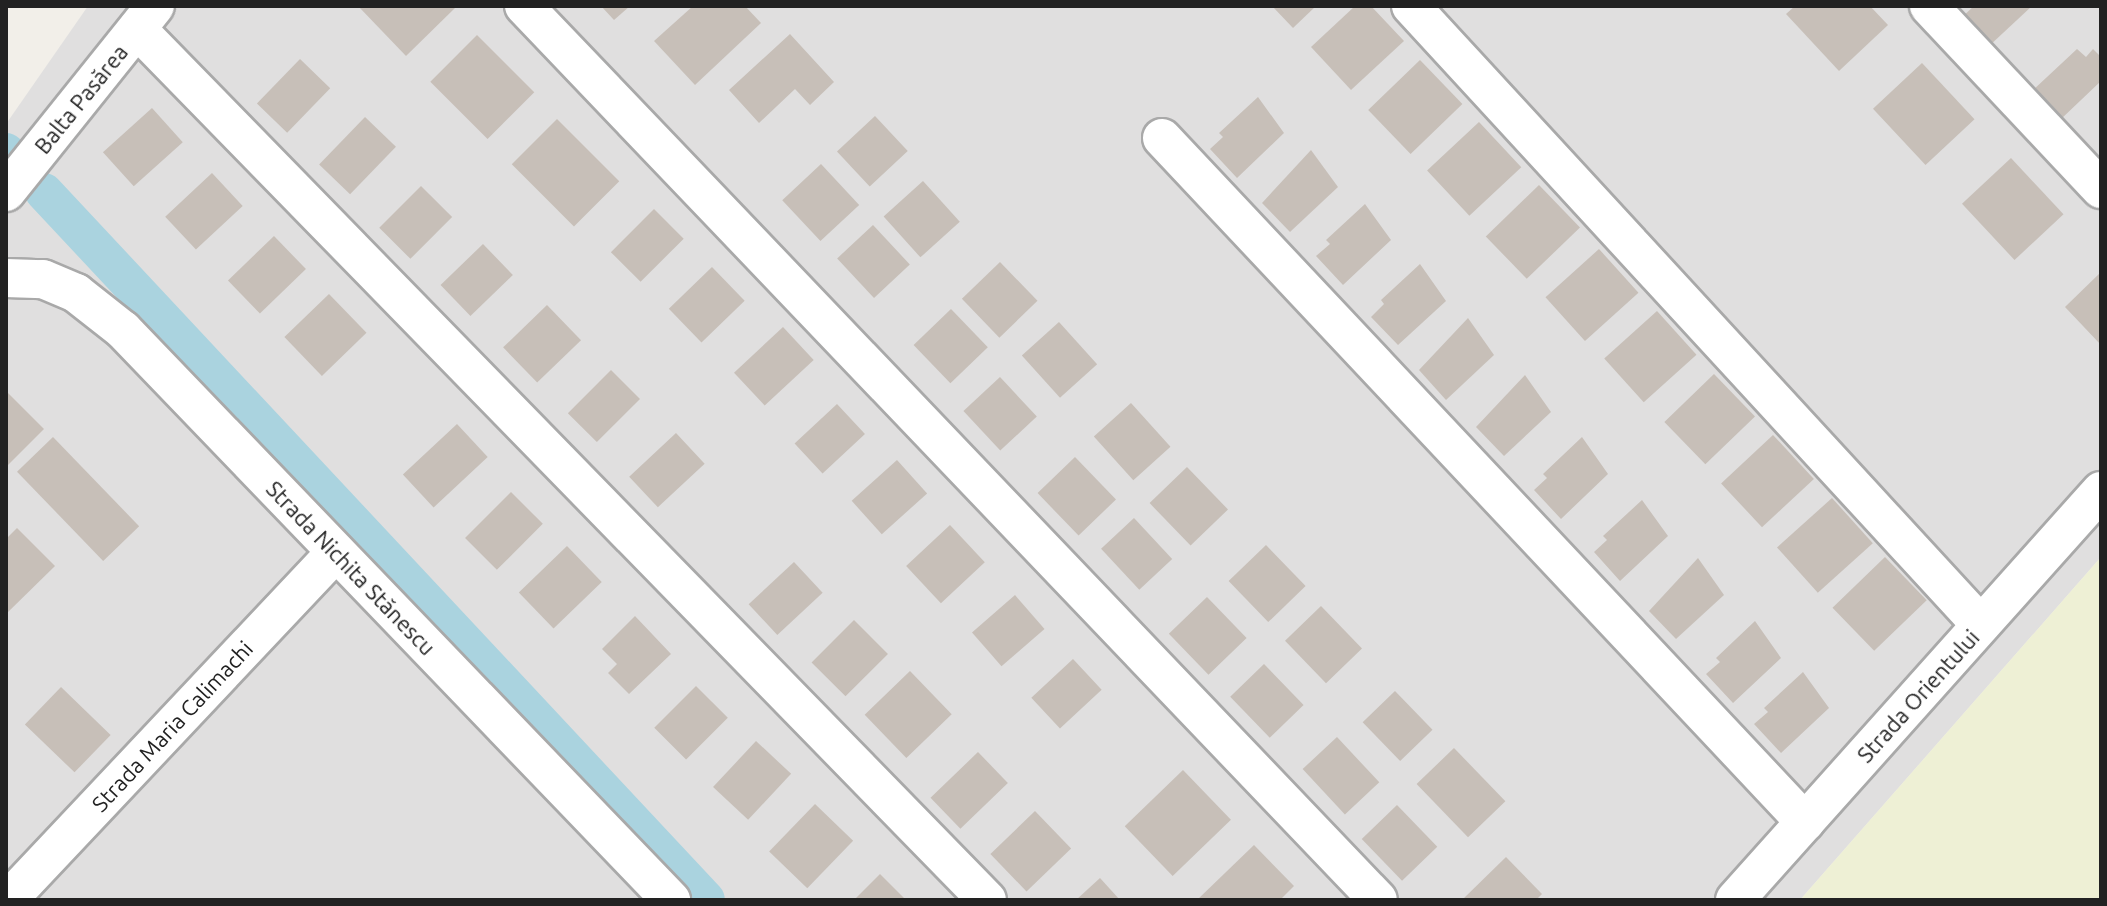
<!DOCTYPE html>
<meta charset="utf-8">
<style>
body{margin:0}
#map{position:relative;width:2107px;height:906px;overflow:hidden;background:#f2efe9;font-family:Ubuntu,sans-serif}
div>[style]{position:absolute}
.residential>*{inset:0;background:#e0dfdf}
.farmland>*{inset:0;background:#eef0d5}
.canal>*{height:38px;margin:-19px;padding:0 19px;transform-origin:19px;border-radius:19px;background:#aad3df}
.building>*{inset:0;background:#c7bfb8;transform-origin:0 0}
.roads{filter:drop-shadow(2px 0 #a9a9a9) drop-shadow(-2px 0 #a9a9a9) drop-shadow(0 2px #a9a9a9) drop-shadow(0 -2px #a9a9a9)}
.minor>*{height:38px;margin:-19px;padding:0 19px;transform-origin:19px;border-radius:19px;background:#fff}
span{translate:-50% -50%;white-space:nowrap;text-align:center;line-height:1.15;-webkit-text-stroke:6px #fff;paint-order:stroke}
.street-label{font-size:22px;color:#222}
.frame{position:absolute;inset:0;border:8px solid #222;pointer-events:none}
</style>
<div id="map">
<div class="residential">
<div style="clip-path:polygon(88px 6px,2101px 6px,2101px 557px,1800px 900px,6px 900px,6px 124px)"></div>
</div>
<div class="farmland">
<div style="clip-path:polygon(2101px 557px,2101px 900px,1800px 900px)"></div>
</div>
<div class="canal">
<div style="left:6px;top:152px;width:1px;rotate:45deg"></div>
<div style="left:44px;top:192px;width:969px;rotate:46.92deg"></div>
</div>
<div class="building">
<div style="clip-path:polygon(358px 6px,453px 6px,455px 8px,406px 56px)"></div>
<div style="clip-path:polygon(601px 6px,630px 6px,614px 20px)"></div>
<div style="clip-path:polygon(693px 6px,745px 6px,761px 23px,695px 85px,654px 41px)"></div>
<div style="clip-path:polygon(1272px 6px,1316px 6px,1293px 28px)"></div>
<div style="clip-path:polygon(1355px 6px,1371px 6px,1404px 41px,1351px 90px,1311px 47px)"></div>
<div style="clip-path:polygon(1795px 6px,1870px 6px,1888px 25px,1839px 71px,1786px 14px)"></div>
<div style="clip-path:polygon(1974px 6px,2032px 6px,1988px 47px,1961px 18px)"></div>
<div style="clip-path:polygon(790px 34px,834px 82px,810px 105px,795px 89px,759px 123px,729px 90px)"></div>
<div style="left:477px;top:35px;width:81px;height:66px;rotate:45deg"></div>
<div style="clip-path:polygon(2077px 49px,2086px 57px,2093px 49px,2101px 57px,2101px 81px,2060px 120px,2032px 91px)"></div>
<div style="left:300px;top:59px;width:42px;height:62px;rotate:44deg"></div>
<div style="left:1420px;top:60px;width:61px;height:72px;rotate:46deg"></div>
<div style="left:1922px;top:63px;width:77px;height:67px;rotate:47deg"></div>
<div style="clip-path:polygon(1258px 97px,1284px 133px,1237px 178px,1210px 149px,1223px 137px,1219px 133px)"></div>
<div style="left:152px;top:108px;width:46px;height:66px;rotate:48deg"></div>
<div style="left:875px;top:116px;width:48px;height:52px;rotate:47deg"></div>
<div style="left:365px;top:117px;width:43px;height:66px;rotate:44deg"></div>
<div style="left:557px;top:119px;width:88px;height:64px;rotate:45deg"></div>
<div style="left:1479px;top:122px;width:62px;height:71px;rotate:47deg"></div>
<div style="clip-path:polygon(1311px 150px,1338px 187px,1290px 232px,1262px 203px)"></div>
<div style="left:2011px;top:158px;width:77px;height:67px;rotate:47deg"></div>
<div style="left:821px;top:164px;width:56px;height:53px;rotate:47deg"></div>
<div style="left:212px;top:173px;width:45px;height:64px;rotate:47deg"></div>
<div style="left:923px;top:181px;width:55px;height:53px;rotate:48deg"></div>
<div style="left:1539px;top:185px;width:59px;height:74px;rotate:46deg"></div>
<div style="left:421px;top:186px;width:44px;height:59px;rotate:45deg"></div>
<div style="clip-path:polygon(1365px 204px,1391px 240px,1343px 285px,1316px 256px,1330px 244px,1326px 240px)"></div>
<div style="left:654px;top:209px;width:42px;height:61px;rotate:45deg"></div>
<div style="left:873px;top:225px;width:54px;height:49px;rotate:47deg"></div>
<div style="left:274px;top:236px;width:46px;height:64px;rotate:46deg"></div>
<div style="left:483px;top:244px;width:43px;height:59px;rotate:46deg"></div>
<div style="left:1599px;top:249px;width:59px;height:72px;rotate:48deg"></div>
<div style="left:1000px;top:262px;width:54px;height:53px;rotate:46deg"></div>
<div style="clip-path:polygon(1420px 264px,1446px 301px,1398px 345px,1371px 317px,1384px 304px,1381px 300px)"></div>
<div style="left:712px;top:267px;width:47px;height:60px;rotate:46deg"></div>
<div style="clip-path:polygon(2101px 272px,2101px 345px,2065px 307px)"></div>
<div style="left:329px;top:294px;width:54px;height:62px;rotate:46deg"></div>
<div style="left:547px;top:305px;width:49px;height:61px;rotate:46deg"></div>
<div style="left:951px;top:309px;width:53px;height:52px;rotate:46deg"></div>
<div style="left:1657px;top:311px;width:59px;height:71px;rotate:48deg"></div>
<div style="clip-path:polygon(1468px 318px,1494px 355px,1446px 400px,1419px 370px)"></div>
<div style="left:1059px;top:322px;width:57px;height:50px;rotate:48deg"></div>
<div style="left:783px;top:327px;width:45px;height:67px;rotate:47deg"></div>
<div style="left:611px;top:370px;width:41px;height:61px;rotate:45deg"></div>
<div style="left:1714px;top:374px;width:59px;height:69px;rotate:46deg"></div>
<div style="clip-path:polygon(1525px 375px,1551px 412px,1504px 456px,1476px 427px)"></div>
<div style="left:1000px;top:377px;width:54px;height:50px;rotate:47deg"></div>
<div style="clip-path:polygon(6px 391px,44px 429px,8px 465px,6px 463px)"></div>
<div style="left:1131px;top:403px;width:59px;height:50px;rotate:48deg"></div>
<div style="left:837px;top:404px;width:41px;height:58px;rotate:47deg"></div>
<div style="left:457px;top:424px;width:45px;height:74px;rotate:47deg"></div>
<div style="left:676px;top:433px;width:42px;height:64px;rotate:47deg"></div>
<div style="left:1773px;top:435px;width:60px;height:71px;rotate:47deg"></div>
<div style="left:53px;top:437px;width:124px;height:50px;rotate:46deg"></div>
<div style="clip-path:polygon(1582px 437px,1608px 474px,1561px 519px,1534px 490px,1547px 478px,1543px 474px)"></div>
<div style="left:1075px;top:457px;width:59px;height:52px;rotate:46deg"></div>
<div style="left:897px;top:460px;width:45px;height:61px;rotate:48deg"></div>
<div style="left:1187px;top:467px;width:59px;height:52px;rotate:46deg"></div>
<div style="left:511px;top:492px;width:45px;height:65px;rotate:45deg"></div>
<div style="left:1832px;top:498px;width:61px;height:74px;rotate:48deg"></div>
<div style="clip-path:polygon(1642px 500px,1668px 536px,1620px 581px,1594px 552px,1607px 540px,1603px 536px)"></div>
<div style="left:1134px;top:518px;width:56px;height:45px;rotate:47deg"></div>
<div style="left:950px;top:525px;width:51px;height:60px;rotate:47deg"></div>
<div style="clip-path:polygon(17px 528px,55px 566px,6px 614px,6px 539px)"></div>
<div style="left:1266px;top:545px;width:57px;height:52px;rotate:46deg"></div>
<div style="left:567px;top:546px;width:50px;height:67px;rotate:46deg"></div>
<div style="left:1885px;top:557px;width:60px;height:73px;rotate:46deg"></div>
<div style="clip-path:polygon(1698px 558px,1724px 595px,1676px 639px,1649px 611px)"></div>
<div style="left:794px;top:562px;width:42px;height:62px;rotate:47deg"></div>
<div style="left:1015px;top:595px;width:45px;height:57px;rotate:49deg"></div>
<div style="left:1207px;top:597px;width:57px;height:53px;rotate:46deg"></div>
<div style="left:1321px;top:606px;width:59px;height:50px;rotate:46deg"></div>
<div style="clip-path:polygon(635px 616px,671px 654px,629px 694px,608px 673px,617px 664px,602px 649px)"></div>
<div style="left:854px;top:620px;width:48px;height:60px;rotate:45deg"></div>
<div style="clip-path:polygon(1755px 621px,1781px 658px,1733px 703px,1706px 674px,1720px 662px,1716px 658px)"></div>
<div style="left:1073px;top:659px;width:42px;height:57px;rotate:47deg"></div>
<div style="left:1264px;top:664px;width:57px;height:47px;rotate:46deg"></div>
<div style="left:910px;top:671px;width:60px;height:63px;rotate:46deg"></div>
<div style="clip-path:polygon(1803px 672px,1829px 708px,1781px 753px,1754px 724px,1768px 712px,1764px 708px)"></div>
<div style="left:696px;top:686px;width:45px;height:59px;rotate:45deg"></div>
<div style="left:61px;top:687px;width:69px;height:52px;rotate:44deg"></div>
<div style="left:1395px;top:691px;width:54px;height:45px;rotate:46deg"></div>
<div style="left:1337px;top:737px;width:62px;height:47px;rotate:47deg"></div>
<div style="left:756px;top:741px;width:48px;height:63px;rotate:43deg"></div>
<div style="left:1454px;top:748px;width:74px;height:52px;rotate:46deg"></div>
<div style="left:978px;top:752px;width:43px;height:66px;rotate:46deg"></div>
<div style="left:1183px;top:770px;width:69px;height:81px;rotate:46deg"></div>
<div style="left:815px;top:804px;width:53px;height:66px;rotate:44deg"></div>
<div style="left:1397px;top:805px;width:58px;height:49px;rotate:46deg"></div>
<div style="left:1035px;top:811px;width:52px;height:62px;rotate:46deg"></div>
<div style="clip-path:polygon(1254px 845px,1294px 886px,1280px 900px,1197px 900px)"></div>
<div style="clip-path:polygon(1506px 857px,1542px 894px,1536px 900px,1462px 900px)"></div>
<div style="clip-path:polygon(880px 874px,906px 900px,854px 900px)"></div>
<div style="clip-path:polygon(1100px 878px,1120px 900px,1076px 900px)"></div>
</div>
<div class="roads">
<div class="minor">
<div style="left:524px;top:6px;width:1236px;rotate:46.31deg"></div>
<div style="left:1411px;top:6px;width:841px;rotate:47.36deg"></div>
<div style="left:1929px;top:6px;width:251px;rotate:46.8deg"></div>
<div style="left:137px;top:29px;width:1217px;rotate:45.7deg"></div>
<div style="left:1162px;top:138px;width:939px;rotate:46.77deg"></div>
<div style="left:6px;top:192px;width:238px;rotate:-51.3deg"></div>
<div style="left:6px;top:278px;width:37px;rotate:2deg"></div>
<div style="left:43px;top:279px;width:36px;rotate:23deg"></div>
<div style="left:76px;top:293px;width:60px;rotate:38.2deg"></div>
<div style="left:123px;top:330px;width:791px;rotate:46.13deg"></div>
<div style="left:8px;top:900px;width:478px;rotate:-46.7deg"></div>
<div style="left:1735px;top:900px;width:549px;rotate:-48.18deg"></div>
</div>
</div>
<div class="street-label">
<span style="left:81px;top:99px;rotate:-51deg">Balta Pasărea</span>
<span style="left:351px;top:568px;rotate:46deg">Strada Nichita Stănescu</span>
<span style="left:1918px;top:696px;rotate:-48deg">Strada Orientului</span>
<span style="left:172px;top:726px;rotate:-47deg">Strada Maria Calimachi</span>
</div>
<div class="frame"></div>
</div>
